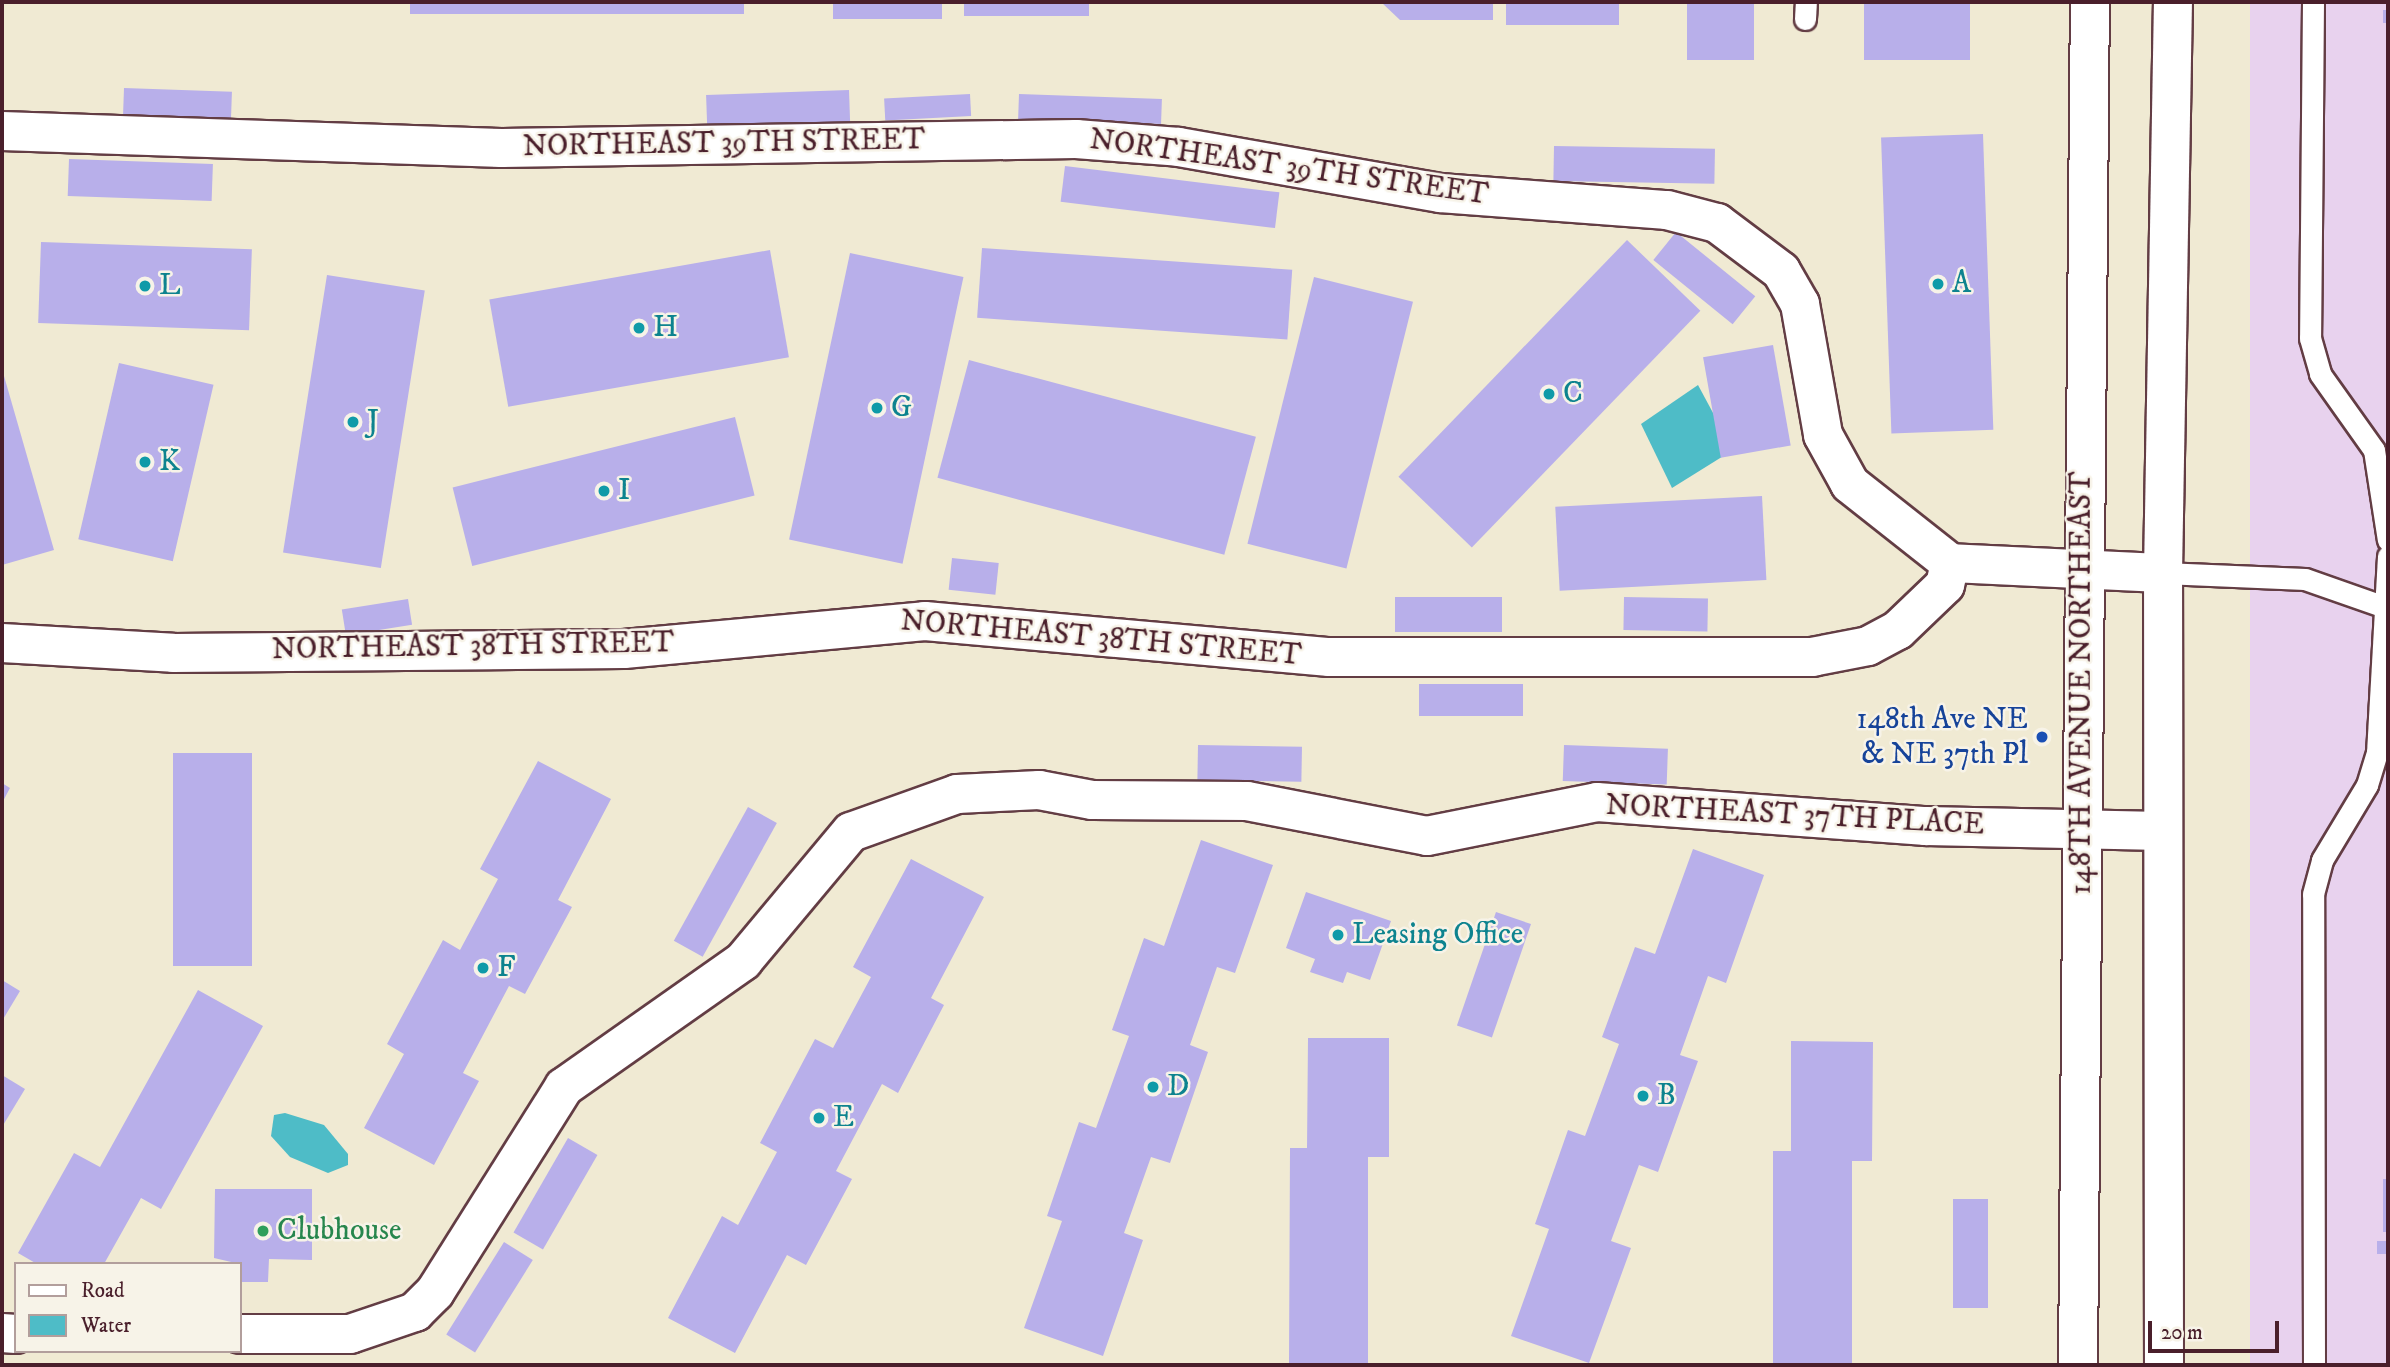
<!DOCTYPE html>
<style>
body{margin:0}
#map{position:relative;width:2390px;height:1367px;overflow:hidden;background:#f0ead3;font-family:"IM FELL DW Pica",serif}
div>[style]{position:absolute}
.built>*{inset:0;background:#e8d2ee;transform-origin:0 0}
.water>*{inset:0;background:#4ebcc7}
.building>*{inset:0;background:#b8afea;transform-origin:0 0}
.roads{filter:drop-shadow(2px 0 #633d44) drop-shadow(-2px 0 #633d44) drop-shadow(0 2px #633d44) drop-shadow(0 -2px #633d44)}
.lane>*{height:21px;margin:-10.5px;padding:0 10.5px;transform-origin:10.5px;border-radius:10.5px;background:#fff}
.street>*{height:38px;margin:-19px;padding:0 19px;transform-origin:19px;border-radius:19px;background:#fff}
.primary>*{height:38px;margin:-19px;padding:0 19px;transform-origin:19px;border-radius:19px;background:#fff}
.dots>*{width:19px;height:19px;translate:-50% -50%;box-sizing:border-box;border:4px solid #f7f3e8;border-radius:50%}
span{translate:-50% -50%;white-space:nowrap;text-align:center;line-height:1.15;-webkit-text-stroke:5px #f7f3e8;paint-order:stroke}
.street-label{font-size:30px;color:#4a1f2b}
.culture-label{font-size:30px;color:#0d838f}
.left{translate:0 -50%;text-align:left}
.transit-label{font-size:30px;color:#164399}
.right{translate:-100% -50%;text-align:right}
.leisure-label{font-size:30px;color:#27864d}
.frame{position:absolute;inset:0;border:4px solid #4a1f2b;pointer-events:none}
.legend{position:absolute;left:14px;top:1262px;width:228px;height:91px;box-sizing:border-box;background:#f7f3e8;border:2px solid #b29e9c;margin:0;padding:9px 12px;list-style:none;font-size:21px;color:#4a1f2b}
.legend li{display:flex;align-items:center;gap:14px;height:35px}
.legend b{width:35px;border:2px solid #b29e9c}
.scale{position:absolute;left:2148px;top:1321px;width:131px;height:32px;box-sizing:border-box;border:4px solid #4a1f2b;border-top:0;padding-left:9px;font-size:21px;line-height:24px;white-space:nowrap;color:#4a1f2b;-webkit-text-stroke:5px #f7f3e8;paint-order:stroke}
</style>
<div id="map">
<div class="built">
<div style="left:2250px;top:2px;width:138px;height:1363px"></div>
</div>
<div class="water">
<div style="clip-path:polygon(1698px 385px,1733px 450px,1672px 488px,1641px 424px)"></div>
<div style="clip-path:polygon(285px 1113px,324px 1125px,348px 1154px,348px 1165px,328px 1173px,290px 1157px,271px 1136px,274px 1115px)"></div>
</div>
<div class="building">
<div style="left:410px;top:2px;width:334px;height:12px"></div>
<div style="left:833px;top:2px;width:109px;height:17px"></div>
<div style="left:964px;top:2px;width:125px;height:14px"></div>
<div style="clip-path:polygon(1381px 2px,1493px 2px,1493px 20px,1400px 20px)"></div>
<div style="left:1506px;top:2px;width:113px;height:23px"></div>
<div style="left:1687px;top:2px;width:67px;height:58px"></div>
<div style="left:1864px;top:2px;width:106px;height:58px"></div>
<div style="left:2383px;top:10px;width:5px;height:13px"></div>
<div style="left:124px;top:88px;width:108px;height:29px;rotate:2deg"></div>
<div style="left:849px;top:90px;width:34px;height:143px;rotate:88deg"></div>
<div style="left:970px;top:94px;width:22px;height:86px;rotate:87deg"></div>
<div style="left:1019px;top:94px;width:143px;height:25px;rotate:2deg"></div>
<div style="left:1983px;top:134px;width:296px;height:102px;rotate:88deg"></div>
<div style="left:1554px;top:146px;width:161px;height:35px;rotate:1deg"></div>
<div style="left:69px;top:159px;width:144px;height:37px;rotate:2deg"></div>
<div style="left:1065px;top:166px;width:216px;height:36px;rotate:7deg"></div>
<div style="left:1676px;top:232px;width:102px;height:36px;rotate:39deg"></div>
<div style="left:1627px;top:240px;width:102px;height:329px;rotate:44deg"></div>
<div style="left:41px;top:242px;width:211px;height:81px;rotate:2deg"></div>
<div style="left:982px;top:248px;width:311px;height:70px;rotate:4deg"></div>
<div style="left:770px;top:250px;width:109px;height:285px;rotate:80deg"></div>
<div style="left:850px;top:253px;width:116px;height:293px;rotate:12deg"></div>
<div style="left:327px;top:275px;width:99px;height:281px;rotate:9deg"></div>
<div style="left:1314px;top:277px;width:102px;height:275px;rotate:14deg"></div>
<div style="left:1773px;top:345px;width:102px;height:71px;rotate:80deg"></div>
<div style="left:969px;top:360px;width:297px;height:122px;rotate:15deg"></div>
<div style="left:119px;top:363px;width:97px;height:181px;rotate:13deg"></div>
<div style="clip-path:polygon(2px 369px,54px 550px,2px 565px)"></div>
<div style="left:735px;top:417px;width:81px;height:291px;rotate:76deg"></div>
<div style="left:1762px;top:496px;width:84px;height:207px;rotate:87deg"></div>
<div style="left:952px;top:558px;width:47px;height:32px;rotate:6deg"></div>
<div style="left:1502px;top:597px;width:35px;height:107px;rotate:90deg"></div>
<div style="left:1624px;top:597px;width:84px;height:33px;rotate:1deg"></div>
<div style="left:408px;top:599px;width:26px;height:67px;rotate:81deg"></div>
<div style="left:1523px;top:684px;width:32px;height:104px;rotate:90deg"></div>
<div style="left:1198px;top:745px;width:104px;height:35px;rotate:1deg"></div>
<div style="left:1564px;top:745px;width:104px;height:36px;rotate:2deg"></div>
<div style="left:173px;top:753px;width:79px;height:213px"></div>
<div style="clip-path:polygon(538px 761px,611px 799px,558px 900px,572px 907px,525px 994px,509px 986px,463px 1073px,479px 1081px,434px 1165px,364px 1128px,404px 1054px,387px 1044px,443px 940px,460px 950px,498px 879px,480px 869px)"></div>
<div style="clip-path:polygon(2px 783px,10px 788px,2px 803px)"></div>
<div style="left:748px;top:807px;width:33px;height:153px;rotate:29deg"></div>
<div style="clip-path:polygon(1201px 840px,1273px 865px,1235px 973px,1217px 967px,1190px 1045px,1208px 1052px,1170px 1163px,1151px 1157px,1124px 1233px,1143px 1240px,1103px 1356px,1024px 1328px,1062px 1221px,1047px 1216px,1079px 1122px,1096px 1128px,1129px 1036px,1112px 1030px,1144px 938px,1164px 946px)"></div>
<div style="clip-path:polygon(1693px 849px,1764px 875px,1726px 983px,1708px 976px,1680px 1055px,1698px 1061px,1658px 1172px,1639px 1165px,1611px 1241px,1631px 1248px,1589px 1363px,1511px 1336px,1549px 1229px,1535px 1224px,1568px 1130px,1585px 1136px,1619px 1044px,1602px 1037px,1635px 947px,1655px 954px)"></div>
<div style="clip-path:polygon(911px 859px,984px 897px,931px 998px,944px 1005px,898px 1093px,882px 1084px,836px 1171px,852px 1179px,806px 1265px,787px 1255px,735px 1353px,668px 1318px,722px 1216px,738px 1225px,777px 1152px,760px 1143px,815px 1039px,833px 1048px,871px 977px,853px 967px)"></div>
<div style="clip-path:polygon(1306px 892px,1391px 921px,1370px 980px,1347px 972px,1343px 983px,1310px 972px,1315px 959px,1286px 948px)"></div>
<div style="left:1496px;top:912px;width:37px;height:120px;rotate:19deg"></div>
<div style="clip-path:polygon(2px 980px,20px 991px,2px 1021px)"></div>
<div style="clip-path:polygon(198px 990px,263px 1026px,161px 1209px,141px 1198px,104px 1264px,37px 1264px,18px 1253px,74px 1153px,100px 1167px)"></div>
<div style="clip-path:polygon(1308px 1038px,1389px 1038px,1389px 1157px,1368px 1157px,1368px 1364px,1289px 1364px,1290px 1148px,1307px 1148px)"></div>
<div style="clip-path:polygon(1791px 1041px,1873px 1042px,1872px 1161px,1852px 1161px,1852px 1365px,1773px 1365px,1773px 1151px,1791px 1151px)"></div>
<div style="clip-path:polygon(2px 1075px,25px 1089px,2px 1127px)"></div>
<div style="left:568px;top:1138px;width:34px;height:109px;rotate:30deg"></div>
<div style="left:2383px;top:1179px;width:5px;height:53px"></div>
<div style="clip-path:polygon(215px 1189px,312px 1189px,312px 1260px,269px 1259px,268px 1282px,240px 1282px,240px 1264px,214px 1258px)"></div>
<div style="left:1953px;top:1199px;width:35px;height:109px"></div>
<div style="left:2377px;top:1241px;width:11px;height:13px"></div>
<div style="left:504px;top:1242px;width:34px;height:109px;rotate:32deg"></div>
</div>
<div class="roads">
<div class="lane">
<div style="left:2313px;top:2px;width:336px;rotate:90.5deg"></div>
<div style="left:2310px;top:338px;width:37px;rotate:74deg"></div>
<div style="left:2320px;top:374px;width:93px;rotate:54.6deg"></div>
<div style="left:2374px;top:450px;width:91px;rotate:81.2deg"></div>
<div style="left:1805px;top:19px;width:17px;rotate:-87deg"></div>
<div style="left:2163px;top:573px;width:142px;rotate:2.4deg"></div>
<div style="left:2305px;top:579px;width:88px;rotate:19.3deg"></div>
<div style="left:2314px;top:1365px;width:471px;rotate:-90.1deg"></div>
<div style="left:2313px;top:894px;width:35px;rotate:-75deg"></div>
<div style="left:2322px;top:860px;width:87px;rotate:-59deg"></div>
<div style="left:2367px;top:785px;width:34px;rotate:-73deg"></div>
<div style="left:2377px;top:753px;width:197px;rotate:-86.8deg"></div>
</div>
<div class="street">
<div style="left:2px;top:131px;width:500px;rotate:1.95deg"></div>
<div style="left:502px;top:148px;width:574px;rotate:-0.9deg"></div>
<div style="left:1076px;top:139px;width:103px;rotate:4.4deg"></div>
<div style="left:1179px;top:147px;width:265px;rotate:10deg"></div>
<div style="left:1440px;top:193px;width:228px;rotate:4.3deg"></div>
<div style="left:1667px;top:210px;width:52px;rotate:14.6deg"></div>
<div style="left:1717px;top:223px;width:80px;rotate:36.9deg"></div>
<div style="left:1781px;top:271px;width:38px;rotate:60deg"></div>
<div style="left:1800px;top:304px;width:133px;rotate:80deg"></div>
<div style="left:1823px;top:435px;width:56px;rotate:61.1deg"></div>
<div style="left:1850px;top:484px;width:127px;rotate:38.3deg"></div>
<div style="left:1950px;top:563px;width:213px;rotate:2.7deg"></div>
<div style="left:2px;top:643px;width:171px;rotate:3.3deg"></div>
<div style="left:173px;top:653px;width:451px;rotate:-0.5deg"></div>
<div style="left:624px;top:649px;width:302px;rotate:-5.3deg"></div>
<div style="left:925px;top:621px;width:406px;rotate:5.1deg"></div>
<div style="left:1329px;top:657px;width:483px"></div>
<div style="left:1812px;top:657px;width:57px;rotate:-11.1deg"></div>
<div style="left:1868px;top:646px;width:34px;rotate:-28deg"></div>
<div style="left:1898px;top:630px;width:65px;rotate:-43.8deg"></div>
<div style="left:1945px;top:585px;width:23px;rotate:-77deg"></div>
<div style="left:2px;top:1333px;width:14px;rotate:4deg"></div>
<div style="left:240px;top:1334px;width:110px"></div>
<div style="left:350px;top:1334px;width:69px;rotate:-18.7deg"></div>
<div style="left:415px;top:1312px;width:28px;rotate:-45deg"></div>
<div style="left:435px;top:1292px;width:242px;rotate:-57.8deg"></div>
<div style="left:564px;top:1087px;width:219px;rotate:-35.1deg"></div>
<div style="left:743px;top:961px;width:168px;rotate:-50.1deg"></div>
<div style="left:851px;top:832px;width:113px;rotate:-19.7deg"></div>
<div style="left:957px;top:794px;width:82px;rotate:-2.8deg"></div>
<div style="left:1039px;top:790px;width:54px;rotate:10.7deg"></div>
<div style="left:1092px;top:800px;width:155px;rotate:0.4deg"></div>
<div style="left:1247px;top:801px;width:183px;rotate:11deg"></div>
<div style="left:1427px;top:836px;width:173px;rotate:-11.3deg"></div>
<div style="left:1597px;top:802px;width:330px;rotate:4.2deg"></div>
<div style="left:1926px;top:826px;width:236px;rotate:1.2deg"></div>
</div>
<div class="primary">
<div style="left:2078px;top:1365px;width:1363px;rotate:-89.5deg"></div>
<div style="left:2164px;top:1365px;width:792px;rotate:-90.07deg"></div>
<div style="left:2163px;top:573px;width:571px;rotate:-89deg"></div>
</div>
</div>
<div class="dots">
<div style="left:1938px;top:284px;background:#0f9aa8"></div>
<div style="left:145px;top:286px;background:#0f9aa8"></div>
<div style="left:639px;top:328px;background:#0f9aa8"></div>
<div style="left:1549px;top:394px;background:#0f9aa8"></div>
<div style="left:877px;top:408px;background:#0f9aa8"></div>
<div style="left:353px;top:422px;background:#0f9aa8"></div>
<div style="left:145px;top:462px;background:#0f9aa8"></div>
<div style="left:604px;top:491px;background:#0f9aa8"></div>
<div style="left:2042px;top:737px;background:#1a4fb4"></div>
<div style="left:1338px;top:935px;background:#0f9aa8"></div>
<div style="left:483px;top:968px;background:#0f9aa8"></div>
<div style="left:1153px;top:1087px;background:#0f9aa8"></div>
<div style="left:1643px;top:1096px;background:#0f9aa8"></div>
<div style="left:819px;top:1118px;background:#0f9aa8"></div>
<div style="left:263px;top:1231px;background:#2e9e5b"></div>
</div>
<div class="street-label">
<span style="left:724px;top:144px;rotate:-1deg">NORTHEAST 39TH STREET</span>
<span style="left:1289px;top:168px;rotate:8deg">NORTHEAST 39TH STREET</span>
<span style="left:1101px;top:639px;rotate:5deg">NORTHEAST 38TH STREET</span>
<span style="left:473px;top:647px;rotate:-1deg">NORTHEAST 38TH STREET</span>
<span style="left:2082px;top:683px;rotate:-90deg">148TH AVENUE NORTHEAST</span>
<span style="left:1795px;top:816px;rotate:3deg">NORTHEAST 37TH PLACE</span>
</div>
<div class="culture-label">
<span class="left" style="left:1952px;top:284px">A</span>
<span class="left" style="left:159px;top:286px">L</span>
<span class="left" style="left:653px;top:328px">H</span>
<span class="left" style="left:1563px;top:394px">C</span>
<span class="left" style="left:891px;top:408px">G</span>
<span class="left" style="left:367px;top:422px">J</span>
<span class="left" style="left:159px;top:462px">K</span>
<span class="left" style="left:618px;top:491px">I</span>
<span class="left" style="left:1352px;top:935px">Leasing Office</span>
<span class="left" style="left:497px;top:968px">F</span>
<span class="left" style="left:1167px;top:1087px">D</span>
<span class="left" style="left:1657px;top:1096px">B</span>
<span class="left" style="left:833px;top:1118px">E</span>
</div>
<div class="transit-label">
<span class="right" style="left:2028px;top:737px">148th Ave NE<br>&amp; NE 37th Pl</span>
</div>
<div class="leisure-label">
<span class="left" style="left:277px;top:1231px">Clubhouse</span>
</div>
<div class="frame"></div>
<ul class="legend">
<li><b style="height:9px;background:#fff"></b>Road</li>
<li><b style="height:19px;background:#4ebcc7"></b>Water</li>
</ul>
<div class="scale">20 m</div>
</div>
